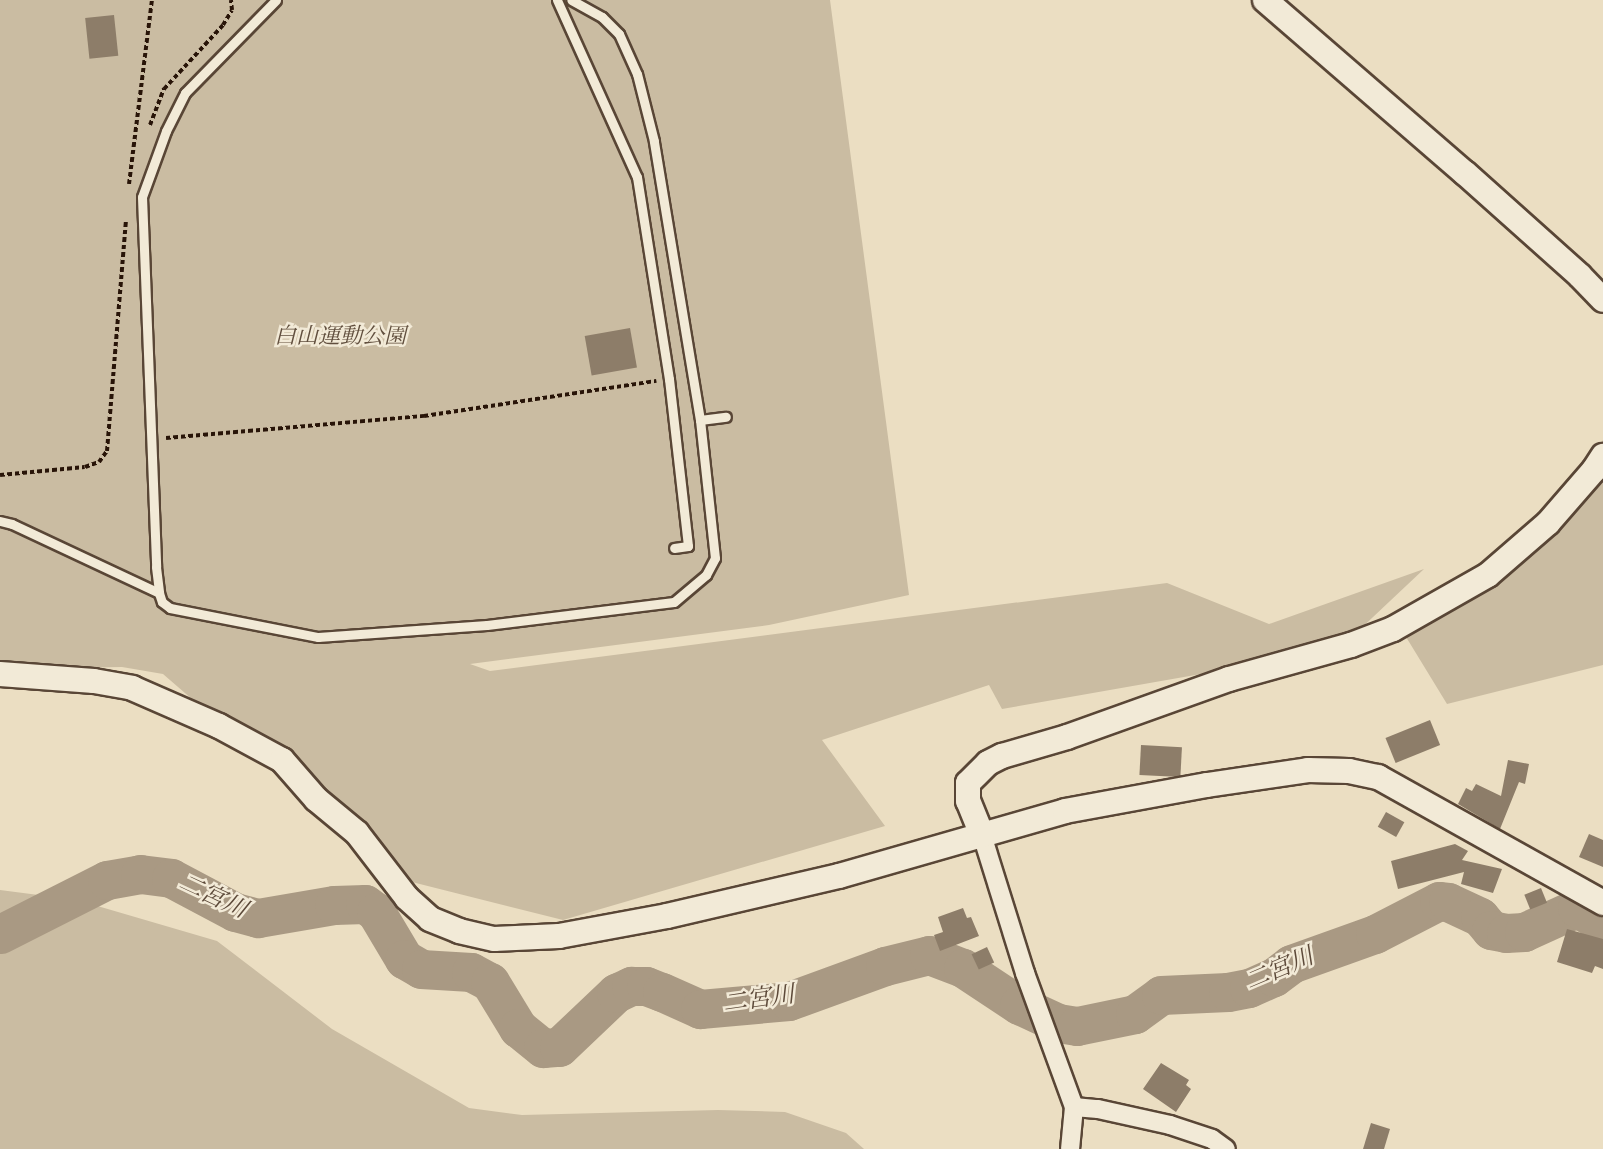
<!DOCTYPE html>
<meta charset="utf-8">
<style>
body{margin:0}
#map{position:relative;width:1603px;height:1149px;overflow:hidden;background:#ebdec2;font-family:"Sorts Mill Goudy","Noto Serif JP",serif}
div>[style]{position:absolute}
.green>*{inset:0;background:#cabca2}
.river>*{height:39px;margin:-19.5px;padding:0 19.5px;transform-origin:19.5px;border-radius:19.5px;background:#a99983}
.building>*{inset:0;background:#8d7d69;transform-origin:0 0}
.path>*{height:4px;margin-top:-2px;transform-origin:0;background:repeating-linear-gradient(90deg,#281408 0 4.5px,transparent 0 7.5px)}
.roads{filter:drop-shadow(2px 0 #594636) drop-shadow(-2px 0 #594636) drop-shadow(0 2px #594636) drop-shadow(0 -2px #594636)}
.service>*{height:9px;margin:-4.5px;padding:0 4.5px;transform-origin:4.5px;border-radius:4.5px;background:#f2ead7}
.minor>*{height:18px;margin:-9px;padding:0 9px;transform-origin:9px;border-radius:9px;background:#f2ead7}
.tertiary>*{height:24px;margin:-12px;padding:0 12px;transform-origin:12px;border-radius:12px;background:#f2ead7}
span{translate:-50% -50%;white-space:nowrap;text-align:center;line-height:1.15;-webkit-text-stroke:5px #f2ead7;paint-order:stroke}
.park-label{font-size:22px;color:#614f3e;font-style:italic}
.water-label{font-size:24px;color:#5c4939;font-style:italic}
</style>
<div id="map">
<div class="green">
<div style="clip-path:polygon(0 0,830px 0,909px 595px,769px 625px,470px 664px,490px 671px,1167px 583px,1269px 624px,1424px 569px,1338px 650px,1002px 709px,989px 685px,822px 740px,885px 826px,563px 920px,400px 879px,163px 674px,122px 667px,0 669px)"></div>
<div style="clip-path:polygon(1603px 440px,1603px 665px,1447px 704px,1403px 632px,1560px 513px)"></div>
<div style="clip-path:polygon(0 890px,77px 900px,217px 941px,332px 1029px,469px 1108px,522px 1115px,718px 1110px,785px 1112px,846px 1133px,864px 1149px,0 1149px)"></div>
</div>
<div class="river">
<div style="left:0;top:934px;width:120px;rotate:-26.8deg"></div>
<div style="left:107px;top:880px;width:34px;rotate:-10deg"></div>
<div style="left:140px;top:874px;width:31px;rotate:7deg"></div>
<div style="left:171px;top:878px;width:72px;rotate:28deg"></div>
<div style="left:235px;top:912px;width:24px;rotate:15deg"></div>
<div style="left:258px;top:918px;width:77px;rotate:-9.7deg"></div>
<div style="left:334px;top:905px;width:31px;rotate:-2deg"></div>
<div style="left:365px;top:904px;width:14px;rotate:36deg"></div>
<div style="left:376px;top:912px;width:55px;rotate:59.2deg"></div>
<div style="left:404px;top:959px;width:20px;rotate:30deg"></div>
<div style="left:421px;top:969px;width:50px;rotate:3.4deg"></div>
<div style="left:471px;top:972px;width:21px;rotate:28deg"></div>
<div style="left:490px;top:982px;width:54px;rotate:58.7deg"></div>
<div style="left:518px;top:1028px;width:32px;rotate:39deg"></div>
<div style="left:543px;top:1048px;width:16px;rotate:-4deg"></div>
<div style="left:559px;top:1047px;width:79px;rotate:-43.5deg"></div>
<div style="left:616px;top:993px;width:17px;rotate:-25deg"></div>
<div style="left:631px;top:986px;width:15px"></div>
<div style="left:646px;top:986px;width:17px;rotate:21deg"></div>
<div style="left:662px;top:992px;width:42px;rotate:24.1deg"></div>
<div style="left:700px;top:1009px;width:89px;rotate:-5.1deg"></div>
<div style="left:789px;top:1001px;width:102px;rotate:-20deg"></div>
<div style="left:885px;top:966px;width:45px;rotate:-14deg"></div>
<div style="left:929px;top:955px;width:36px;rotate:21deg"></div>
<div style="left:963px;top:968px;width:67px;rotate:33.5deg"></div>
<div style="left:1019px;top:1005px;width:43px;rotate:24.8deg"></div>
<div style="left:1058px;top:1023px;width:19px;rotate:9deg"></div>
<div style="left:1077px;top:1026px;width:59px;rotate:-11.7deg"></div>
<div style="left:1135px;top:1014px;width:32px;rotate:-36deg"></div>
<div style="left:1161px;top:995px;width:67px;rotate:-2.6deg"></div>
<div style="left:1228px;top:992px;width:21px;rotate:-11deg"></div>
<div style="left:1249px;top:988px;width:27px;rotate:-24deg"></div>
<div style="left:1274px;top:977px;width:21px;rotate:-37deg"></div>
<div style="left:1291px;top:964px;width:89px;rotate:-19.7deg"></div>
<div style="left:1375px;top:934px;width:72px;rotate:-27.3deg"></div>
<div style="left:1439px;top:901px;width:9px;rotate:6deg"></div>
<div style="left:1448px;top:902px;width:35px;rotate:25deg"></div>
<div style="left:1480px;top:917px;width:17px;rotate:50deg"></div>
<div style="left:1491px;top:930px;width:15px;rotate:11deg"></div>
<div style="left:1506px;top:933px;width:18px;rotate:-3deg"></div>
<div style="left:1524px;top:932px;width:58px;rotate:-24.4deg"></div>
<div style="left:1577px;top:908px;width:30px;rotate:30deg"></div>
</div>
<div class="building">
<div style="left:114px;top:15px;width:41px;height:29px;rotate:84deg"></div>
<div style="left:630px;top:328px;width:40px;height:46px;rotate:80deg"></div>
<div style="left:1430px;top:720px;width:27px;height:48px;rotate:68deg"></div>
<div style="left:1141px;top:745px;width:41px;height:30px;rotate:3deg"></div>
<div style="clip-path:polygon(1508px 760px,1529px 764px,1525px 784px,1519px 782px,1500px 829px,1458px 804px,1466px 788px,1472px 791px,1476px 784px,1501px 796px)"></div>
<div style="left:1386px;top:812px;width:21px;height:17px;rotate:29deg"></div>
<div style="clip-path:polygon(1589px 834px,1603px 840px,1603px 867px,1579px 857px)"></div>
<div style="clip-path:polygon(1455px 844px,1468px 851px,1462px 860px,1502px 869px,1493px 893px,1461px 884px,1464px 872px,1398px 889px,1391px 861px)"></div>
<div style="left:1541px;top:888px;width:16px;height:18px;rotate:68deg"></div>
<div style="clip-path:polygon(963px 908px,967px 918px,971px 917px,979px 936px,940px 951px,934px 935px,943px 932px,938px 917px)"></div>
<div style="clip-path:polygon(1567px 929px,1603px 939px,1603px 969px,1595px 966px,1592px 973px,1557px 962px)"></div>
<div style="left:987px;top:947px;width:17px;height:17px;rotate:65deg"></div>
<div style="clip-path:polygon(1161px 1063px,1189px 1080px,1186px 1085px,1191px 1089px,1176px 1112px,1143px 1089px)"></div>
<div style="clip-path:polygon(1371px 1123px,1390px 1129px,1384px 1149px,1363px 1149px)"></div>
</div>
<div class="path">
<div style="left:150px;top:125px;width:39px;rotate:-69deg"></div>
<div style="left:164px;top:89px;width:87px;rotate:-47.3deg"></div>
<div style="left:223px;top:25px;width:17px;rotate:-59deg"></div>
<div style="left:232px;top:10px;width:10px;rotate:-96deg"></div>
<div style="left:129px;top:184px;width:185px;rotate:-82.9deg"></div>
<div style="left:166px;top:438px;width:259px;rotate:-4.9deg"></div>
<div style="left:424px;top:416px;width:235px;rotate:-8.6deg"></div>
<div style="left:0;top:475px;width:85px;rotate:-5.4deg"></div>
<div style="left:85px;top:467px;width:15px;rotate:-20deg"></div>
<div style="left:99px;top:462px;width:14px;rotate:-54deg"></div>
<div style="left:107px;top:451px;width:231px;rotate:-85.3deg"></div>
</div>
<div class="roads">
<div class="service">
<div style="left:276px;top:0;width:130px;rotate:134.4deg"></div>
<div style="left:185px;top:93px;width:42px;rotate:116.6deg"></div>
<div style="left:166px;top:131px;width:70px;rotate:110deg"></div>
<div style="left:142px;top:197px;width:370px;rotate:87.8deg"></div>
<div style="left:156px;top:567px;width:26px;rotate:83deg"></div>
<div style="left:159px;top:593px;width:9px;rotate:72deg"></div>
<div style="left:162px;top:602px;width:10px;rotate:37deg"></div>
<div style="left:170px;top:608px;width:151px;rotate:11.1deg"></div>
<div style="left:318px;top:637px;width:169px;rotate:-4.1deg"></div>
<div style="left:487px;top:625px;width:188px;rotate:-7deg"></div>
<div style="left:674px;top:602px;width:42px;rotate:-40.2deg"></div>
<div style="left:706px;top:575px;width:19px;rotate:-62deg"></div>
<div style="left:715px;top:558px;width:139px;rotate:-96.2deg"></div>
<div style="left:700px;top:420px;width:283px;rotate:-99.4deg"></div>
<div style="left:654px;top:141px;width:69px;rotate:-104.2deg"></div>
<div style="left:637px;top:74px;width:44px;rotate:-114.2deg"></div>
<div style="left:619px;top:34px;width:24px;rotate:-135deg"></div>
<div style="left:602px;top:17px;width:35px;rotate:-151deg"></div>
<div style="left:557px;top:0;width:194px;rotate:65.7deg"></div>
<div style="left:637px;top:177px;width:205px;rotate:81deg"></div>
<div style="left:669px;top:379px;width:168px;rotate:83.5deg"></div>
<div style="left:688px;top:546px;width:14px;rotate:172deg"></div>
<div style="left:700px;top:420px;width:26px;rotate:-7deg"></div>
<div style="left:0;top:521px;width:12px;rotate:14deg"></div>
<div style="left:12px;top:524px;width:162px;rotate:25.1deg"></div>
</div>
<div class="minor">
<div style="left:982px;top:835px;width:145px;rotate:72.7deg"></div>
<div style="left:1025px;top:973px;width:143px;rotate:69.9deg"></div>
<div style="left:1074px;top:1107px;width:42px;rotate:95.4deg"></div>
<div style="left:1074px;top:1107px;width:24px;rotate:5deg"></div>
<div style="left:1098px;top:1109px;width:74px;rotate:12.5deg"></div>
<div style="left:1170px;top:1125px;width:44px;rotate:18.4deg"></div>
<div style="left:1212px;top:1139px;width:17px;rotate:36deg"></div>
</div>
<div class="tertiary">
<div style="left:1265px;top:0;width:264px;rotate:40.9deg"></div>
<div style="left:1465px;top:173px;width:154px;rotate:41.8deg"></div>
<div style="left:1580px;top:276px;width:33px;rotate:46deg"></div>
<div style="left:0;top:674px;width:94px;rotate:4.3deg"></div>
<div style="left:94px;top:681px;width:39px;rotate:10deg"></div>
<div style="left:132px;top:688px;width:95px;rotate:23.6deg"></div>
<div style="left:219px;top:726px;width:72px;rotate:28.4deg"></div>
<div style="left:282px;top:760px;width:52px;rotate:48.9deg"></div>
<div style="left:316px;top:799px;width:53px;rotate:39.7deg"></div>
<div style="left:357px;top:833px;width:82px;rotate:52.4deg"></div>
<div style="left:407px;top:898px;width:31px;rotate:42deg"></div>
<div style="left:430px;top:919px;width:31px;rotate:22deg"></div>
<div style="left:459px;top:931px;width:36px;rotate:13deg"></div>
<div style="left:494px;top:939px;width:65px;rotate:-2.6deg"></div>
<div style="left:559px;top:936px;width:110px;rotate:-10.5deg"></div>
<div style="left:667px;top:916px;width:177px;rotate:-13.1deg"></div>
<div style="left:839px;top:876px;width:235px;rotate:-16deg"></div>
<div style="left:1065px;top:811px;width:144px;rotate:-10.4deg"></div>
<div style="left:1207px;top:785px;width:102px;rotate:-8.4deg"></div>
<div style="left:1308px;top:770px;width:41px;rotate:1.4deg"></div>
<div style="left:1349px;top:771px;width:30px;rotate:12deg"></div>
<div style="left:1378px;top:777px;width:258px;rotate:29.2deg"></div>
<div style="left:982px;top:835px;width:37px;rotate:-112deg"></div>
<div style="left:968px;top:801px;width:18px;rotate:-90deg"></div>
<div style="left:968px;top:783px;width:28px;rotate:-45deg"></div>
<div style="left:988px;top:763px;width:16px;rotate:-27deg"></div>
<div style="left:1002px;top:756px;width:68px;rotate:-16.3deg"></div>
<div style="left:1067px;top:737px;width:172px;rotate:-19.7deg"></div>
<div style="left:1229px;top:679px;width:127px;rotate:-15.6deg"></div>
<div style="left:1351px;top:645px;width:45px;rotate:-20.9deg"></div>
<div style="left:1393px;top:629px;width:109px;rotate:-29.6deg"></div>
<div style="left:1488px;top:575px;width:79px;rotate:-40.9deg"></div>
<div style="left:1548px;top:523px;width:70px;rotate:-49deg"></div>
<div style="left:1594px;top:470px;width:17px;rotate:-57deg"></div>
</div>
</div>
<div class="park-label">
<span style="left:340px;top:339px">白山運動公園</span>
</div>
<div class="water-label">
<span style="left:212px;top:898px;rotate:25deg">二宮川</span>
<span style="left:1280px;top:971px;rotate:-23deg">二宮川</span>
<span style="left:759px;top:1001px;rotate:-8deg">二宮川</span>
</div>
</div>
